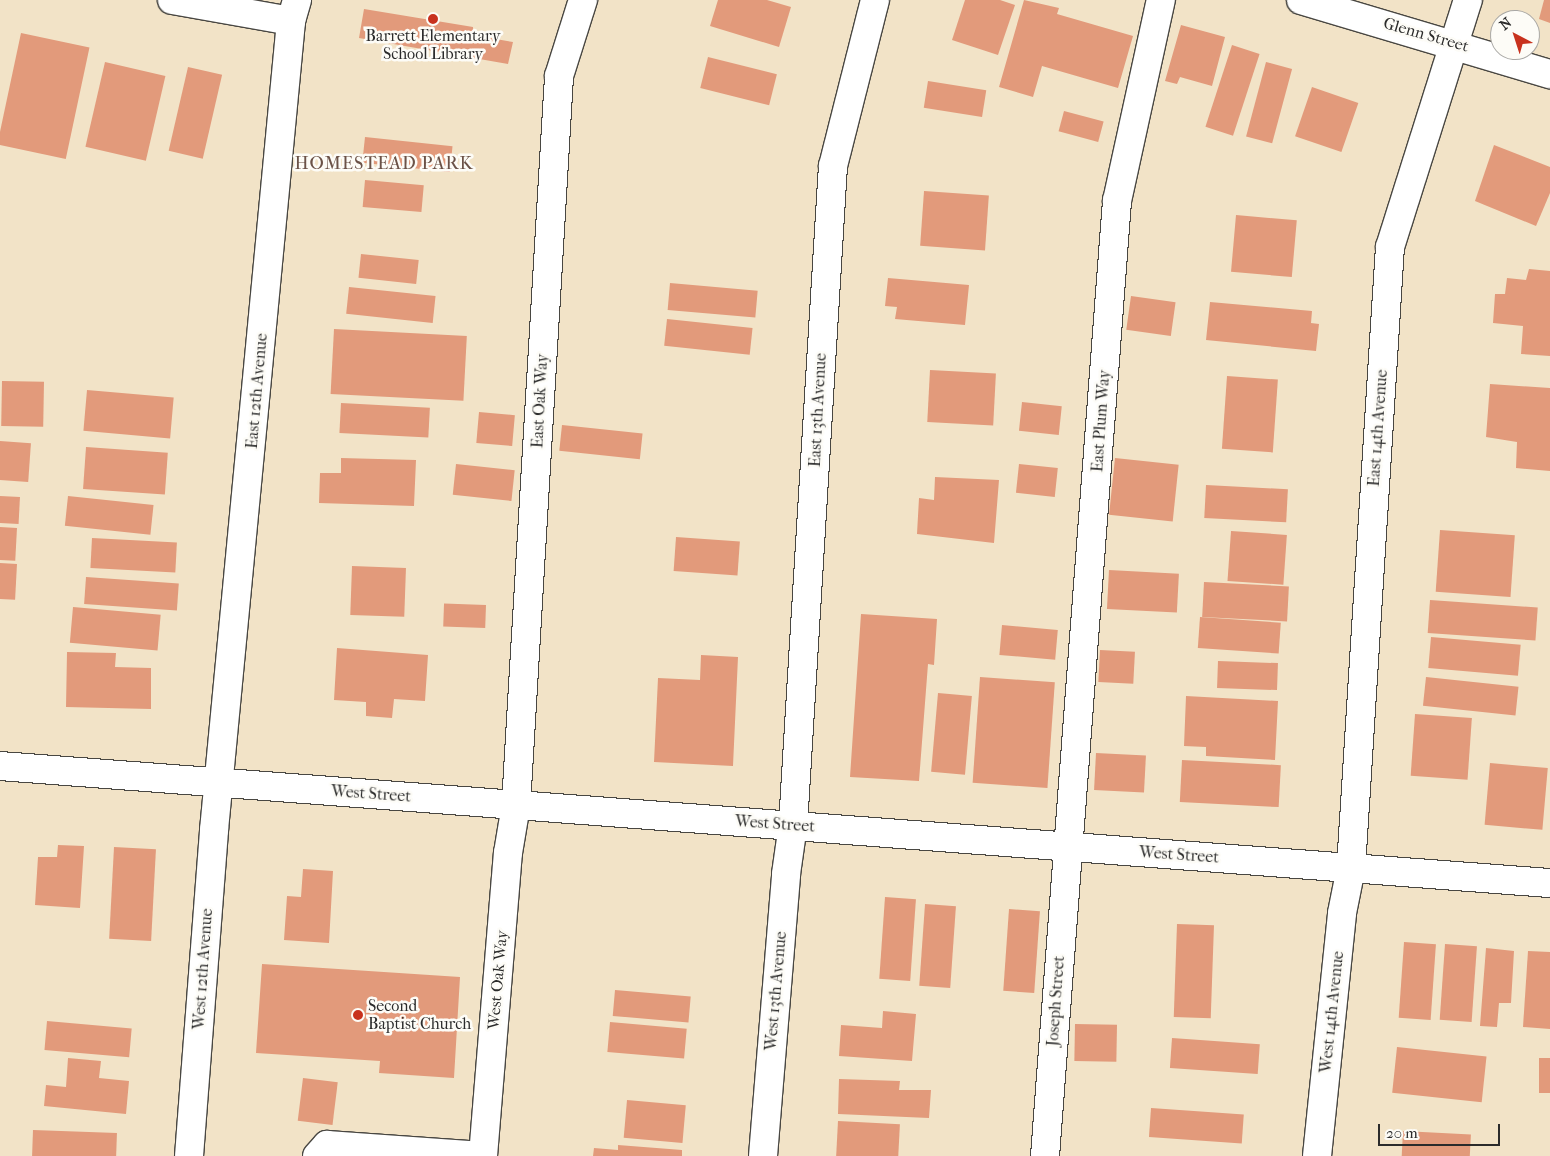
<!DOCTYPE html>
<style>
body{margin:0}
#map{position:relative;width:1550px;height:1156px;overflow:hidden;background:#f2e3c7;font-family:"IM FELL French Canon",serif}
div>[style]{position:absolute}
.building>*{inset:0;background:#e29a7b;transform-origin:0 0}
.roads{filter:drop-shadow(1px 0 #494742) drop-shadow(-1px 0 #494742) drop-shadow(0 1px #494742) drop-shadow(0 -1px #494742)}
.minor>*{height:28px;margin:-14px;padding:0 14px;transform-origin:14px;border-radius:14px;background:#fff}
.major>*{height:28px;margin:-14px;padding:0 14px;transform-origin:14px;border-radius:14px;background:#fff}
.dots>*{width:14px;height:14px;translate:-50% -50%;box-sizing:border-box;border:2px solid #fdfcf7;border-radius:50%}
span{translate:-50% -50%;white-space:nowrap;text-align:center;line-height:1.15;-webkit-text-stroke:5px #fdfcf7;paint-order:stroke}
.street-label{font-size:16px;color:#2b2b2b}
.poi-label{font-size:16px;color:#2b2b2b}
.left{translate:0 -50%;text-align:left}
.neighbourhood-label{font-size:18px;color:#6b5247;letter-spacing:1px}
.north{position:absolute;left:1490px;top:10px;width:50px;height:50px;box-sizing:border-box;background:#fdfcf7;border:1px solid #a9a8a5;border-radius:50%;rotate:320deg;font-size:14px;font-weight:700;line-height:20px;text-align:center;color:#2b2b2b}
.north::after{content:'';display:block;margin:auto;width:18px;height:22px;background:#c8321e;clip-path:polygon(50% 0,100% 100%,50% 72%,0 100%)}
.scale{position:absolute;left:1378px;top:1124px;width:122px;height:22px;box-sizing:border-box;border:2px solid #2b2b2b;border-top:0;padding-left:6px;font-size:15px;line-height:18px;white-space:nowrap;color:#2b2b2b;-webkit-text-stroke:4px #fdfcf7;paint-order:stroke}
</style>
<div id="map">
<div class="building">
<div style="clip-path:polygon(718px 0,767px 0,791px 7px,779px 47px,710px 26px)"></div>
<div style="clip-path:polygon(965px 0,1000px 0,1015px 5px,998px 55px,952px 40px)"></div>
<div style="clip-path:polygon(1024px 0,1059px 8px,1057px 14px,1133px 36px,1118px 88px,1042px 66px,1033px 97px,999px 87px)"></div>
<div style="clip-path:polygon(1544px 0,1550px 0,1550px 23px,1539px 19px)"></div>
<div style="clip-path:polygon(364px 9px,473px 27px,473px 35px,513px 42px,508px 64px,359px 38px)"></div>
<div style="clip-path:polygon(1181px 25px,1225px 37px,1212px 86px,1180px 77px,1177px 84px,1165px 81px)"></div>
<div style="left:21px;top:33px;width:70px;height:114px;rotate:12deg"></div>
<div style="left:1232px;top:45px;width:29px;height:86px;rotate:18deg"></div>
<div style="left:708px;top:57px;width:71px;height:32px;rotate:14deg"></div>
<div style="left:105px;top:62px;width:62px;height:87px;rotate:13deg"></div>
<div style="left:1266px;top:62px;width:27px;height:77px;rotate:15deg"></div>
<div style="left:188px;top:67px;width:35px;height:86px;rotate:13deg"></div>
<div style="left:928px;top:81px;width:59px;height:27px;rotate:9deg"></div>
<div style="left:1312px;top:87px;width:49px;height:52px;rotate:19deg"></div>
<div style="left:1064px;top:111px;width:41px;height:21px;rotate:15deg"></div>
<div style="left:365px;top:137px;width:88px;height:26px;rotate:6deg"></div>
<div style="clip-path:polygon(1494px 145px,1550px 167px,1550px 193px,1536px 226px,1475px 201px)"></div>
<div style="left:365px;top:180px;width:59px;height:27px;rotate:5deg"></div>
<div style="left:924px;top:191px;width:65px;height:55px;rotate:4deg"></div>
<div style="left:1236px;top:215px;width:61px;height:57px;rotate:5deg"></div>
<div style="left:361px;top:254px;width:58px;height:24px;rotate:6deg"></div>
<div style="clip-path:polygon(1529px 269px,1550px 271px,1550px 356px,1521px 354px,1523px 326px,1493px 323px,1495px 294px,1505px 294px,1507px 278px,1526px 280px)"></div>
<div style="clip-path:polygon(888px 278px,969px 285px,965px 325px,895px 319px,897px 307px,885px 306px)"></div>
<div style="left:670px;top:283px;width:88px;height:27px;rotate:5deg"></div>
<div style="left:349px;top:287px;width:87px;height:27px;rotate:6deg"></div>
<div style="left:1131px;top:296px;width:45px;height:34px;rotate:8deg"></div>
<div style="clip-path:polygon(1210px 302px,1312px 311px,1311px 323px,1319px 324px,1316px 351px,1206px 340px)"></div>
<div style="left:667px;top:319px;width:86px;height:27px;rotate:6deg"></div>
<div style="left:334px;top:329px;width:133px;height:65px;rotate:3deg"></div>
<div style="left:930px;top:370px;width:66px;height:52px;rotate:3deg"></div>
<div style="left:1227px;top:376px;width:51px;height:73px;rotate:4deg"></div>
<div style="left:2px;top:381px;width:42px;height:45px;rotate:1deg"></div>
<div style="clip-path:polygon(1490px 384px,1550px 388px,1550px 471px,1516px 468px,1517px 442px,1486px 437px)"></div>
<div style="left:87px;top:390px;width:87px;height:41px;rotate:5deg"></div>
<div style="left:1022px;top:402px;width:40px;height:29px;rotate:6deg"></div>
<div style="left:341px;top:403px;width:89px;height:30px;rotate:3deg"></div>
<div style="left:479px;top:412px;width:36px;height:31px;rotate:5deg"></div>
<div style="left:562px;top:425px;width:81px;height:26px;rotate:6deg"></div>
<div style="left:0;top:441px;width:31px;height:39px;rotate:4deg"></div>
<div style="left:86px;top:447px;width:82px;height:42px;rotate:4deg"></div>
<div style="clip-path:polygon(341px 458px,416px 460px,414px 506px,319px 503px,320px 473px,341px 473px)"></div>
<div style="left:1115px;top:458px;width:64px;height:57px;rotate:6deg"></div>
<div style="left:456px;top:464px;width:59px;height:31px;rotate:6deg"></div>
<div style="left:1019px;top:464px;width:39px;height:29px;rotate:6deg"></div>
<div style="clip-path:polygon(935px 477px,999px 480px,994px 543px,917px 534px,919px 498px,934px 500px)"></div>
<div style="left:1206px;top:485px;width:82px;height:33px;rotate:3deg"></div>
<div style="left:0;top:496px;width:20px;height:27px;rotate:3deg"></div>
<div style="left:68px;top:496px;width:86px;height:30px;rotate:6deg"></div>
<div style="left:0;top:527px;width:17px;height:33px;rotate:3deg"></div>
<div style="left:1440px;top:530px;width:75px;height:62px;rotate:4deg"></div>
<div style="left:1231px;top:531px;width:56px;height:50px;rotate:4deg"></div>
<div style="left:676px;top:537px;width:64px;height:34px;rotate:4deg"></div>
<div style="left:92px;top:538px;width:85px;height:30px;rotate:3deg"></div>
<div style="left:0;top:563px;width:17px;height:36px;rotate:3deg"></div>
<div style="left:352px;top:566px;width:54px;height:49px;rotate:2deg"></div>
<div style="left:1109px;top:570px;width:70px;height:39px;rotate:3deg"></div>
<div style="left:86px;top:577px;width:93px;height:27px;rotate:4deg"></div>
<div style="left:1204px;top:582px;width:85px;height:35px;rotate:3deg"></div>
<div style="left:1430px;top:600px;width:108px;height:33px;rotate:4deg"></div>
<div style="left:486px;top:605px;width:23px;height:42px;rotate:92deg"></div>
<div style="left:73px;top:607px;width:88px;height:36px;rotate:5deg"></div>
<div style="clip-path:polygon(861px 614px,937px 619px,934px 665px,928px 664px,919px 781px,850px 777px)"></div>
<div style="left:1200px;top:617px;width:81px;height:31px;rotate:4deg"></div>
<div style="left:1002px;top:625px;width:56px;height:30px;rotate:5deg"></div>
<div style="left:1431px;top:637px;width:90px;height:31px;rotate:5deg"></div>
<div style="clip-path:polygon(337px 648px,428px 655px,425px 701px,394px 699px,392px 718px,366px 716px,366px 702px,334px 700px)"></div>
<div style="left:1100px;top:650px;width:35px;height:32px;rotate:3deg"></div>
<div style="clip-path:polygon(67px 652px,116px 653px,115px 667px,151px 668px,151px 709px,66px 707px)"></div>
<div style="clip-path:polygon(701px 655px,738px 657px,733px 766px,654px 762px,658px 678px,700px 680px)"></div>
<div style="left:1218px;top:661px;width:60px;height:27px;rotate:2deg"></div>
<div style="left:980px;top:677px;width:75px;height:106px;rotate:4deg"></div>
<div style="left:1426px;top:677px;width:93px;height:29px;rotate:6deg"></div>
<div style="left:938px;top:693px;width:34px;height:79px;rotate:5deg"></div>
<div style="clip-path:polygon(1186px 696px,1278px 701px,1275px 760px,1206px 756px,1206px 747px,1184px 746px)"></div>
<div style="left:1415px;top:714px;width:57px;height:62px;rotate:4deg"></div>
<div style="left:1096px;top:753px;width:50px;height:37px;rotate:3deg"></div>
<div style="left:1182px;top:760px;width:99px;height:42px;rotate:3deg"></div>
<div style="left:1490px;top:763px;width:58px;height:62px;rotate:5deg"></div>
<div style="clip-path:polygon(58px 845px,84px 846px,80px 908px,35px 905px,38px 857px,57px 857px)"></div>
<div style="left:114px;top:847px;width:42px;height:92px;rotate:3deg"></div>
<div style="clip-path:polygon(303px 869px,333px 871px,329px 943px,284px 940px,287px 896px,301px 897px)"></div>
<div style="left:885px;top:897px;width:31px;height:82px;rotate:4deg"></div>
<div style="left:925px;top:904px;width:31px;height:82px;rotate:4deg"></div>
<div style="left:1009px;top:909px;width:31px;height:82px;rotate:4deg"></div>
<div style="left:1177px;top:924px;width:37px;height:93px;rotate:2deg"></div>
<div style="left:1404px;top:942px;width:32px;height:76px;rotate:4deg"></div>
<div style="left:1445px;top:944px;width:32px;height:76px;rotate:4deg"></div>
<div style="clip-path:polygon(1486px 948px,1514px 951px,1511px 1003px,1499px 1003px,1497px 1027px,1480px 1026px)"></div>
<div style="clip-path:polygon(1528px 951px,1550px 952px,1550px 1029px,1523px 1027px)"></div>
<div style="clip-path:polygon(262px 964px,460px 977px,454px 1078px,379px 1073px,380px 1061px,256px 1053px)"></div>
<div style="left:615px;top:990px;width:76px;height:26px;rotate:5deg"></div>
<div style="clip-path:polygon(883px 1011px,916px 1014px,912px 1061px,839px 1056px,841px 1025px,882px 1028px)"></div>
<div style="left:47px;top:1021px;width:85px;height:29px;rotate:5deg"></div>
<div style="left:610px;top:1022px;width:77px;height:30px;rotate:5deg"></div>
<div style="left:1075px;top:1024px;width:42px;height:37px;rotate:1deg"></div>
<div style="left:1172px;top:1038px;width:88px;height:30px;rotate:4deg"></div>
<div style="left:1397px;top:1047px;width:90px;height:46px;rotate:6deg"></div>
<div style="clip-path:polygon(68px 1058px,101px 1061px,99px 1078px,129px 1081px,126px 1114px,44px 1106px,46px 1085px,66px 1087px)"></div>
<div style="left:1539px;top:1058px;width:11px;height:35px"></div>
<div style="left:303px;top:1078px;width:35px;height:43px;rotate:7deg"></div>
<div style="clip-path:polygon(839px 1079px,900px 1081px,899px 1090px,931px 1090px,929px 1118px,838px 1114px)"></div>
<div style="left:627px;top:1100px;width:59px;height:38px;rotate:5deg"></div>
<div style="left:1151px;top:1108px;width:93px;height:29px;rotate:4deg"></div>
<div style="left:838px;top:1121px;width:62px;height:35px;rotate:3deg"></div>
<div style="left:33px;top:1130px;width:84px;height:26px;rotate:2deg"></div>
<div style="left:1403px;top:1131px;width:68px;height:25px;rotate:3deg"></div>
<div style="clip-path:polygon(618px 1145px,682px 1150px,682px 1156px,593px 1156px,594px 1148px,618px 1150px)"></div>
</div>
<div class="roads">
<div class="minor">
<div style="left:172px;top:0;width:121px;rotate:10deg"></div>
<div style="left:1301px;top:0;width:260px;rotate:16.6deg"></div>
<div style="left:189px;top:1156px;width:327px;rotate:-85.6deg"></div>
<div style="left:214px;top:830px;width:813px;rotate:-84.56deg"></div>
<div style="left:291px;top:21px;width:22px;rotate:-74deg"></div>
<div style="left:317px;top:1156px;width:15px;rotate:-48deg"></div>
<div style="left:327px;top:1145px;width:156px;rotate:4deg"></div>
<div style="left:483px;top:1156px;width:304px;rotate:-85.3deg"></div>
<div style="left:508px;top:853px;width:49px;rotate:-80.5deg"></div>
<div style="left:516px;top:805px;width:730px;rotate:-86.62deg"></div>
<div style="left:559px;top:76px;width:80px;rotate:-72.5deg"></div>
<div style="left:763px;top:1156px;width:283px;rotate:-85.3deg"></div>
<div style="left:786px;top:874px;width:49px;rotate:-81.9deg"></div>
<div style="left:793px;top:825px;width:660px;rotate:-86.53deg"></div>
<div style="left:833px;top:166px;width:171px;rotate:-75.8deg"></div>
<div style="left:1045px;top:1156px;width:958px;rotate:-85.69deg"></div>
<div style="left:1117px;top:201px;width:206px;rotate:-77.7deg"></div>
<div style="left:1317px;top:1156px;width:244px;rotate:-84.1deg"></div>
<div style="left:1342px;top:913px;width:46px;rotate:-78.7deg"></div>
<div style="left:1351px;top:868px;width:622px;rotate:-86.41deg"></div>
<div style="left:1390px;top:247px;width:259px;rotate:-72.5deg"></div>
</div>
<div class="major">
<div style="left:0;top:766px;width:1554px;rotate:4.32deg"></div>
</div>
</div>
<div class="dots">
<div style="left:433px;top:19px;background:#c8321e"></div>
<div style="left:358px;top:1015px;background:#c8321e"></div>
</div>
<div class="street-label">
<span style="left:1426px;top:35px;rotate:16deg">Glenn Street</span>
<span style="left:257px;top:391px;rotate:-85deg">East 12th Avenue</span>
<span style="left:540px;top:401px;rotate:-87deg">East Oak Way</span>
<span style="left:818px;top:410px;rotate:-87deg">East 13th Avenue</span>
<span style="left:1101px;top:421px;rotate:-86deg">East Plum Way</span>
<span style="left:1378px;top:428px;rotate:-86deg">East 14th Avenue</span>
<span style="left:371px;top:794px;rotate:4deg">West Street</span>
<span style="left:775px;top:824px;rotate:4deg">West Street</span>
<span style="left:1179px;top:855px;rotate:4deg">West Street</span>
<span style="left:203px;top:969px;rotate:-86deg">West 12th Avenue</span>
<span style="left:498px;top:980px;rotate:-85deg">West Oak Way</span>
<span style="left:776px;top:991px;rotate:-85deg">West 13th Avenue</span>
<span style="left:1056px;top:1001px;rotate:-86deg">Joseph Street</span>
<span style="left:1332px;top:1012px;rotate:-84deg">West 14th Avenue</span>
</div>
<div class="poi-label">
<span style="left:433px;top:45px">Barrett Elementary<br>School Library</span>
<span class="left" style="left:368px;top:1015px">Second<br>Baptist Church</span>
</div>
<div class="neighbourhood-label">
<span style="left:384px;top:164px">HOMESTEAD PARK</span>
</div>
<div class="north">N</div>
<div class="scale">20 m</div>
</div>
